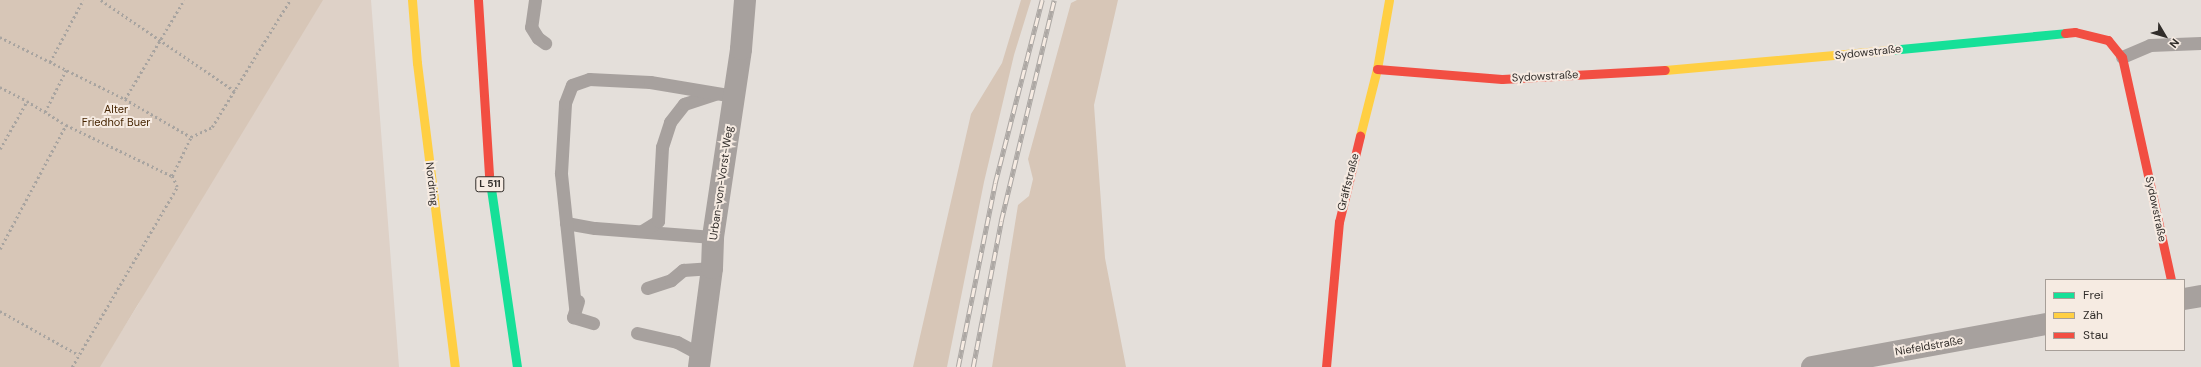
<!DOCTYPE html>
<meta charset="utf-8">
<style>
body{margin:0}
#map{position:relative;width:2201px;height:367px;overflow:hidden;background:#e4dfda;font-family:"DM Sans",sans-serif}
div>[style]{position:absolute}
.education>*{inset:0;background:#ded1c7}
.green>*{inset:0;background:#d7c6b7}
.path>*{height:2.5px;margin-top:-1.25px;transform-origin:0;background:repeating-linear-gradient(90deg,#a8a4a0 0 2px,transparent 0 5px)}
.lane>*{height:13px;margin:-6.5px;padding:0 6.5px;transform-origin:6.5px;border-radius:6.5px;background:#a7a19e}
.street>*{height:22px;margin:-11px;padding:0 11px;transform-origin:11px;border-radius:11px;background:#a7a19e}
.fast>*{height:9px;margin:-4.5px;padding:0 4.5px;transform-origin:4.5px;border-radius:4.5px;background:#16e098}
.slow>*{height:9px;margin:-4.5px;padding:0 4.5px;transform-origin:4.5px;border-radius:4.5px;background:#ffcf43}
.jam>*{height:9px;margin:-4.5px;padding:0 4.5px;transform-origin:4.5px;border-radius:4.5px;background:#f24e42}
.rail>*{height:4.5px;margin-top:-2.25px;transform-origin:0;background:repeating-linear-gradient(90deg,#f6ebe2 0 9px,#ada8a4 0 18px);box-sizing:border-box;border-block:1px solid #ada8a4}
span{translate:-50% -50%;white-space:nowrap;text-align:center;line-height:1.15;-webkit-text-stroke:4px #f6ebe2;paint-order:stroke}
.shield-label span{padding:1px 3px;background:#f6ebe2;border:1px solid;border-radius:3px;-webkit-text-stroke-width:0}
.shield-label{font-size:10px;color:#312d2a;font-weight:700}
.street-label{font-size:11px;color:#312d2a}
.park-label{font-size:11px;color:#452400}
.legend{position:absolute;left:2045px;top:279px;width:140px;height:72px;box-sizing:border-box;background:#f6ebe2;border:1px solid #a79f98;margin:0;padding:5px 7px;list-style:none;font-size:12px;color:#312d2a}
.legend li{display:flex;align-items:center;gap:8px;height:20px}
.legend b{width:20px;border:1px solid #a79f98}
.north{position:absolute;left:2145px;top:16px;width:40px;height:40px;-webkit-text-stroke:3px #f6ebe2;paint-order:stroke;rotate:128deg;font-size:11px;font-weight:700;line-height:16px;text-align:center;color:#312d2a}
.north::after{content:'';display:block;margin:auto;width:14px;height:18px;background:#312d2a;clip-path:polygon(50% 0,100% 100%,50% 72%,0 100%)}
</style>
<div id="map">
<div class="education">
<div style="clip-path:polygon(300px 0,371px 0,399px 367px,99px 367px,138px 305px,266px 54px)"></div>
</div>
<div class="green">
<div style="clip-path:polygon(0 0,323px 0,100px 367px,0 367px)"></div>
<div style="clip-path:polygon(1021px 0,1031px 0,1014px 55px,984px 182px,947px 367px,913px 367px,971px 114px,1002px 63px)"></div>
<div style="clip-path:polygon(1077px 0,1118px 0,1094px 105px,1105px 258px,1126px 367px,992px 367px,1018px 205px,1029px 196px,1033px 179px,1028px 159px,1071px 3px)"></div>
</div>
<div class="path">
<div style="left:101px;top:0;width:162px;rotate:34.2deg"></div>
<div style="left:0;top:37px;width:140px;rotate:26.4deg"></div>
<div style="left:125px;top:99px;width:76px;rotate:29.9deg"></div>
<div style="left:50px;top:62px;width:70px;rotate:-62deg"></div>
<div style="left:0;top:87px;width:30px;rotate:27deg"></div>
<div style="left:125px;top:99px;width:115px;rotate:-59.2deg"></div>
<div style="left:45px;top:112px;width:47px;rotate:-63.4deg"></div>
<div style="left:0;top:149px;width:55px;rotate:-60.6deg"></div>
<div style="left:27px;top:101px;width:46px;rotate:31.6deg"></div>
<div style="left:66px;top:125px;width:118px;rotate:25.7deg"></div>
<div style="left:0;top:249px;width:140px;rotate:-62deg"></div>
<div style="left:0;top:311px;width:90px;rotate:29.1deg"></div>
<div style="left:72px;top:367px;width:208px;rotate:-59.7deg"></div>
<div style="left:177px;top:187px;width:12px;rotate:-114deg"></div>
<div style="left:172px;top:176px;width:43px;rotate:-64deg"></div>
<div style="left:191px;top:137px;width:23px;rotate:-25deg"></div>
<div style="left:212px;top:127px;width:149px;rotate:-58.4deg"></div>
</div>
<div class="lane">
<div style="left:535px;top:0;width:27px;rotate:98deg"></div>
<div style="left:531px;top:27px;width:13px;rotate:58deg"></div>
<div style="left:538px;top:38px;width:9px;rotate:36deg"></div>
<div style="left:2122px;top:57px;width:30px;rotate:-23deg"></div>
<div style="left:2150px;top:45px;width:51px;rotate:-2.2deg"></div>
<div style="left:566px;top:223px;width:29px;rotate:10deg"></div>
<div style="left:595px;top:228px;width:118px;rotate:4.4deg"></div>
<div style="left:642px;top:231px;width:19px;rotate:-32deg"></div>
<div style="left:658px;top:221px;width:74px;rotate:-86.9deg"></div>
<div style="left:662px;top:147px;width:26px;rotate:-72deg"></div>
<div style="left:670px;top:122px;width:23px;rotate:-52deg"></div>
<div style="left:684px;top:104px;width:32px;rotate:-18deg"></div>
<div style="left:647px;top:288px;width:25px;rotate:-18deg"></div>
<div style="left:671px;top:280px;width:16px;rotate:-40deg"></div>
<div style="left:683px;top:270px;width:29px;rotate:-4deg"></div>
<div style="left:578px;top:301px;width:17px;rotate:107deg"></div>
<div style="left:573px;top:317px;width:21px;rotate:17deg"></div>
<div style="left:575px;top:307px;width:135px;rotate:-96deg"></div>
<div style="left:561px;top:173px;width:70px;rotate:-86.7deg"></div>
<div style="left:565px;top:103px;width:19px;rotate:-69deg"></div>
<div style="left:572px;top:85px;width:18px;rotate:-19deg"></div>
<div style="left:589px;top:79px;width:61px;rotate:2.8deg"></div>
<div style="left:650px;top:82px;width:85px;rotate:9.5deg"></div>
<div style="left:637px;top:333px;width:41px;rotate:12.7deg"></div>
<div style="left:677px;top:342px;width:27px;rotate:28deg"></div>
</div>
<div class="street">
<div style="left:2184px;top:299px;width:17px;rotate:-10deg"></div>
<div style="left:699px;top:367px;width:100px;rotate:-82.5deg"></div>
<div style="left:712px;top:268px;width:31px;rotate:-88deg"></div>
<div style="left:713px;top:237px;width:190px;rotate:-81.5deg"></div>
<div style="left:741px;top:49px;width:49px;rotate:-85.3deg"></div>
<div style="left:1812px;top:367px;width:238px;rotate:-10.4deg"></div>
</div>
<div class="fast">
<div style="left:1890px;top:50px;width:176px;rotate:-5.5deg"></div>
<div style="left:489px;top:175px;width:194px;rotate:81.7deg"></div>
</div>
<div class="slow">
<div style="left:412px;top:0;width:63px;rotate:85.5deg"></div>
<div style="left:417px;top:63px;width:306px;rotate:82.9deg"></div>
<div style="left:1665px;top:70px;width:226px;rotate:-5.1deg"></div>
<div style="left:1360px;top:136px;width:69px;rotate:-75.8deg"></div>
<div style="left:1377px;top:69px;width:70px;rotate:-80.1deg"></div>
</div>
<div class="jam">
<div style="left:478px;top:0;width:175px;rotate:86.4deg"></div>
<div style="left:2065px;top:33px;width:10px;rotate:-6deg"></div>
<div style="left:2075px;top:32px;width:34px;rotate:14deg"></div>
<div style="left:2108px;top:40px;width:22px;rotate:51deg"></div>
<div style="left:2122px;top:57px;width:228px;rotate:77.6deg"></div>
<div style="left:1377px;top:69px;width:125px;rotate:4.6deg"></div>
<div style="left:1502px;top:79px;width:163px;rotate:-3.2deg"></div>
<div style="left:1326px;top:367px;width:146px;rotate:-84.9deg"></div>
<div style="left:1339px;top:222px;width:89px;rotate:-76.3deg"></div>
</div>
<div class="rail">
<div style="left:958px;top:367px;width:188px;rotate:-78.6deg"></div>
<div style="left:995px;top:183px;width:189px;rotate:-75.6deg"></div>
<div style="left:973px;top:367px;width:149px;rotate:-79.1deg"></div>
<div style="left:1001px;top:221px;width:227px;rotate:-76.5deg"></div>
</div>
<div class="shield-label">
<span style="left:490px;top:184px">L 511</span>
</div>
<div class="street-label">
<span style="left:1868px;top:52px;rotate:-6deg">Sydowstraße</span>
<span style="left:1545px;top:76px;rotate:-3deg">Sydowstraße</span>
<span style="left:1348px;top:182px;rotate:-76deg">Gräffstraße</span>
<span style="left:721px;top:183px;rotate:-82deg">Urban-von-Vorst-Weg</span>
<span style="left:432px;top:184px;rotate:83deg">Nordring</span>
<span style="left:2156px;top:209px;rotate:78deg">Sydowstraße</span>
<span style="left:1929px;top:346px;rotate:-10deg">Niefeldstraße</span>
</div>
<div class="park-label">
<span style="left:116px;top:116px">Alter<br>Friedhof Buer</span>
</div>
<ul class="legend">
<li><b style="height:5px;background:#16e098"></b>Frei</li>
<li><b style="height:5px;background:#ffcf43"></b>Zäh</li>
<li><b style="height:5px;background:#f24e42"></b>Stau</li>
</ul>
<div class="north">N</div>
</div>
